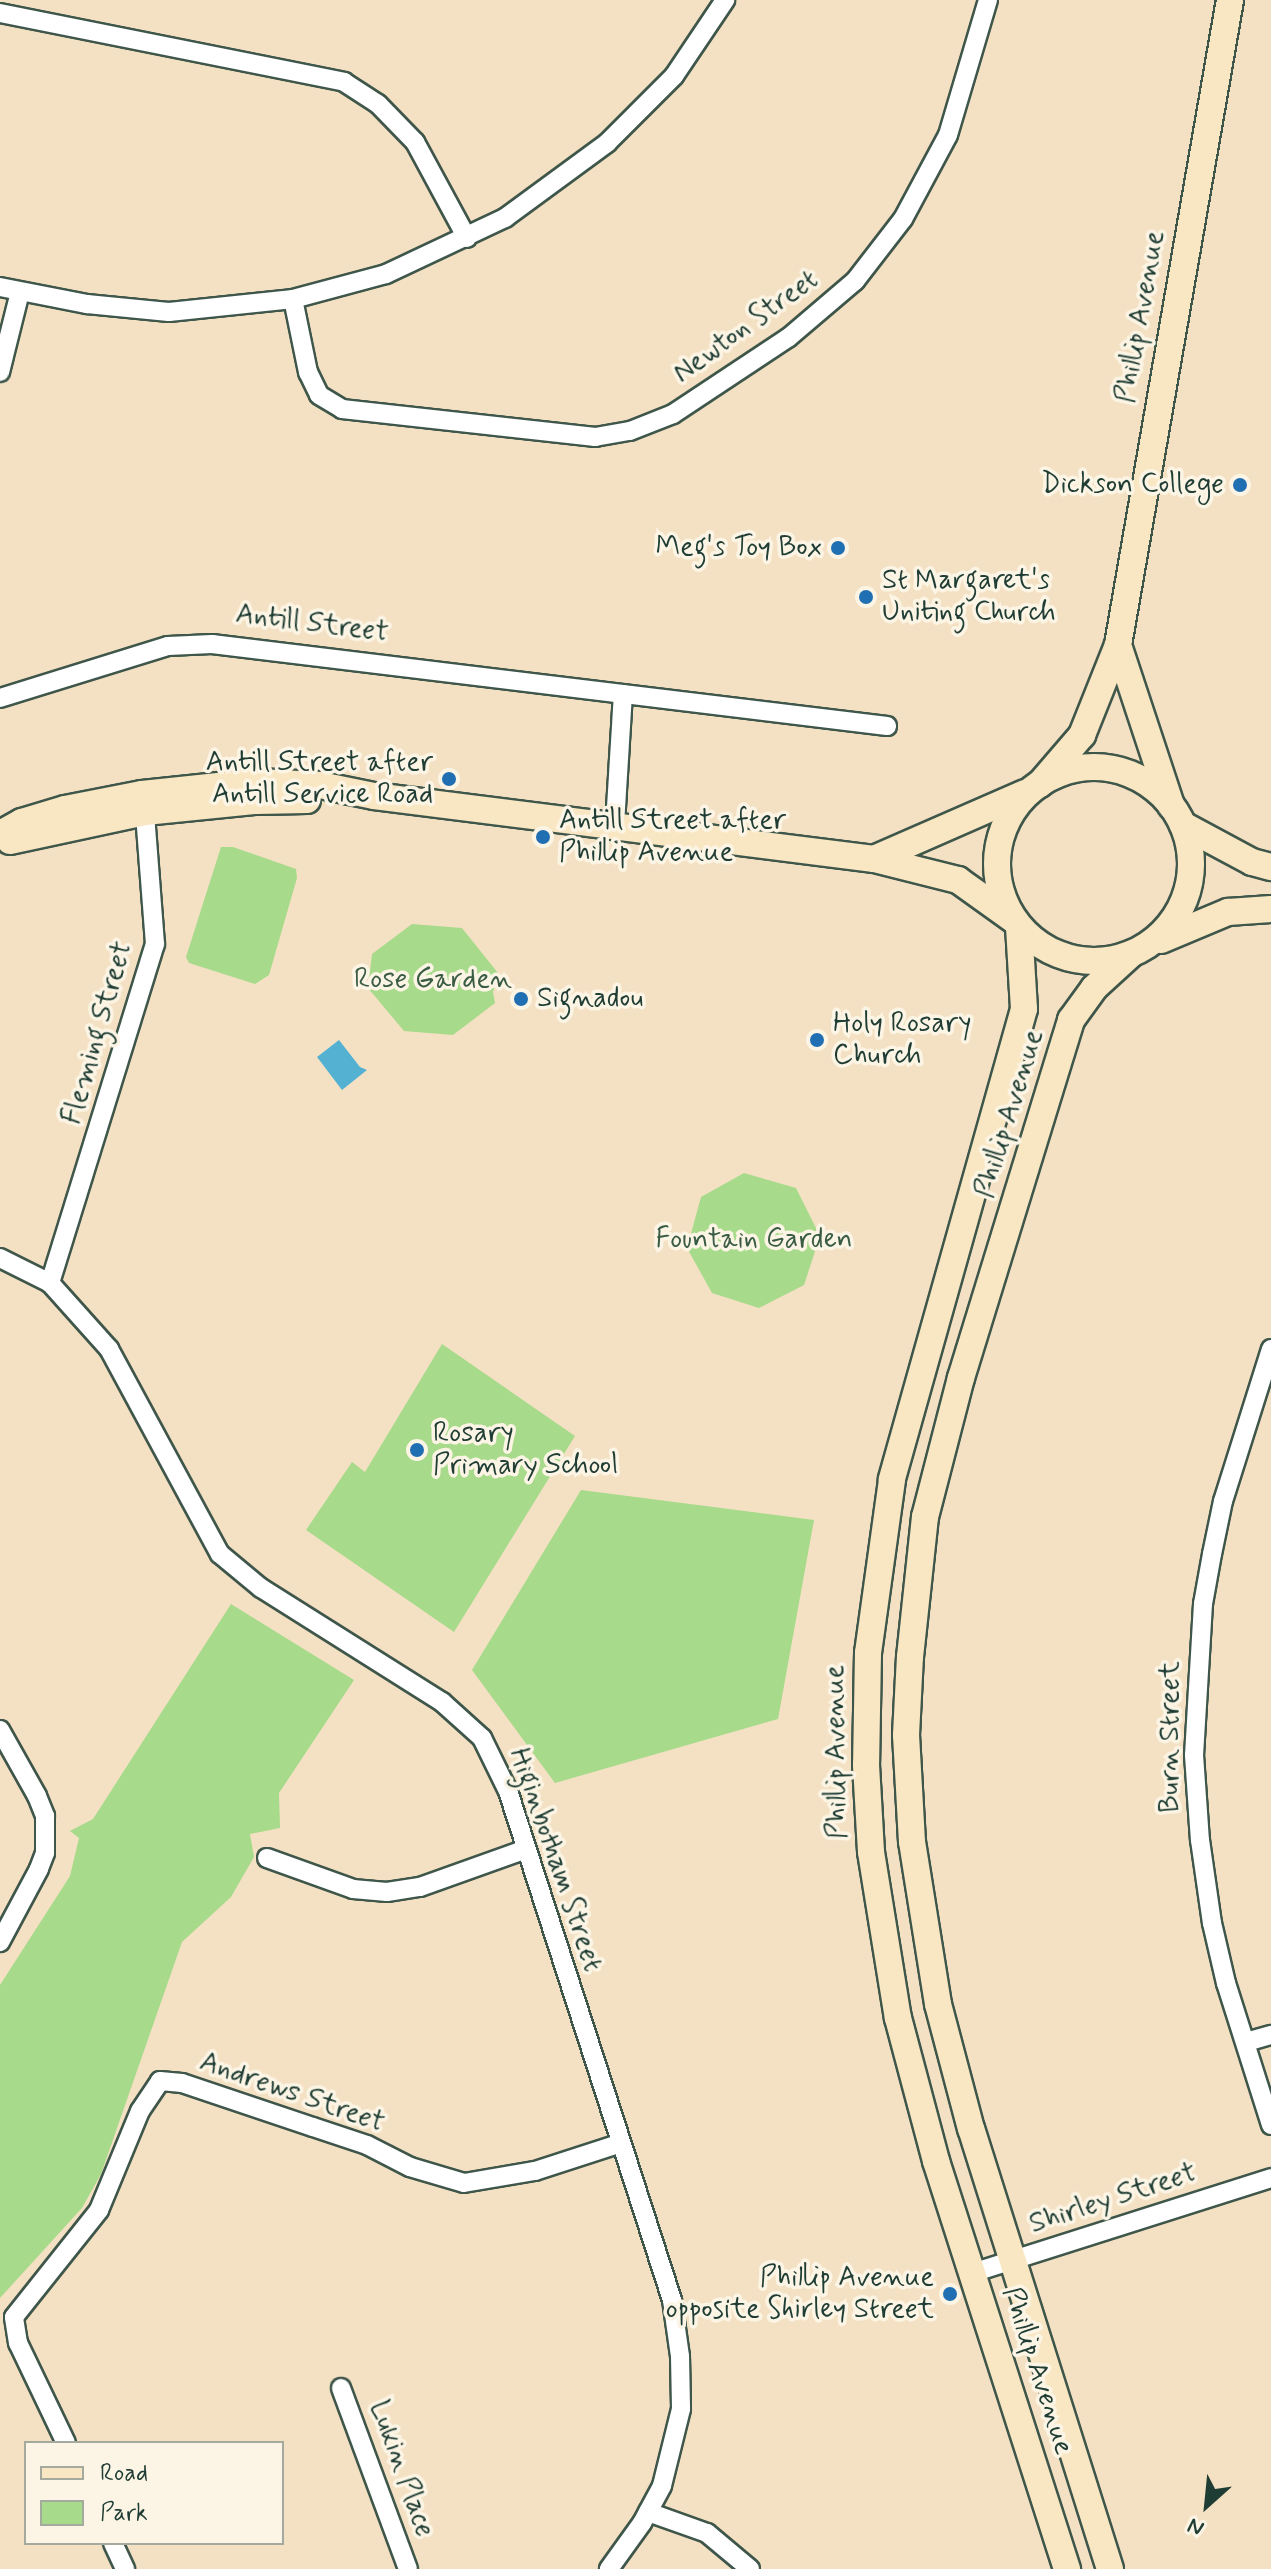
<!DOCTYPE html>
<style>
body{margin:0}
#map{position:relative;width:1271px;height:2569px;overflow:hidden;background:#f4e1c4;font-family:Mynerve,sans-serif}
div>[style]{position:absolute}
.green>*{inset:0;background:#a7da8a}
.water>*{inset:0;background:#54b1d2}
.roads{filter:drop-shadow(2px 0 #3f564a) drop-shadow(-2px 0 #3f564a) drop-shadow(0 2px #3f564a) drop-shadow(0 -2px #3f564a)}
.minor>*{height:18px;margin:-9px;padding:0 9px;transform-origin:9px;border-radius:9px;background:#fff}
.secondary>*{height:26px;margin:-13px;padding:0 13px;transform-origin:13px;border-radius:13px;background:#f9e7c3}
.secondary>.ring{margin:-13px;padding:0;box-sizing:content-box;background:none;border:26px solid #f9e7c3;border-radius:50%}
.dots>*{width:22px;height:22px;translate:-50% -50%;box-sizing:border-box;border:4px solid #fcf5e5;border-radius:50%}
span{translate:-50% -50%;white-space:nowrap;text-align:center;line-height:1.15;-webkit-text-stroke:7px #fcf5e5;paint-order:stroke}
.street-label{font-size:28px;color:#1f3d34}
.poi-label{font-size:28px;color:#1f3d34}
.right{translate:-100% -50%;text-align:right}
.left{translate:0 -50%;text-align:left}
.park-label{font-size:28px;color:#3a5c45}
.legend{position:absolute;left:24px;top:2441px;width:260px;height:104px;box-sizing:border-box;background:#fcf5e5;border:2px solid #a4ab9e;margin:0;padding:10px 14px;list-style:none;font-size:24px;color:#1f3d34}
.legend li{display:flex;align-items:center;gap:16px;height:40px}
.legend b{width:40px;border:2px solid #a4ab9e}
.north{position:absolute;left:1167px;top:2465px;width:80px;height:80px;-webkit-text-stroke:6px #fcf5e5;paint-order:stroke;rotate:207deg;font-size:22px;font-weight:700;line-height:32px;text-align:center;color:#1f3d34}
.north::after{content:'';display:block;margin:auto;width:28px;height:36px;background:#1f3d34;clip-path:polygon(50% 0,100% 100%,50% 72%,0 100%)}
</style>
<div id="map">
<div class="green">
<div style="clip-path:polygon(221px 847px,233px 847px,296px 869px,297px 878px,269px 975px,255px 984px,189px 963px,186px 957px)"></div>
<div style="clip-path:polygon(412px 924px,462px 928px,498px 973px,493px 992px,495px 1003px,453px 1035px,404px 1031px,368px 988px,372px 954px)"></div>
<div style="clip-path:polygon(744px 1173px,796px 1188px,820px 1236px,804px 1285px,759px 1308px,712px 1293px,687px 1248px,701px 1197px)"></div>
<div style="clip-path:polygon(442px 1344px,575px 1436px,454px 1632px,306px 1530px,352px 1462px,365px 1472px)"></div>
<div style="clip-path:polygon(581px 1490px,814px 1520px,778px 1719px,555px 1783px,472px 1670px)"></div>
<div style="clip-path:polygon(231px 1604px,354px 1680px,279px 1793px,280px 1828px,250px 1834px,254px 1857px,231px 1897px,182px 1942px,101px 2174px,82px 2208px,0 2298px,0 1985px,70px 1876px,79px 1838px,70px 1831px,93px 1819px)"></div>
</div>
<div class="water">
<div style="clip-path:polygon(339px 1040px,360px 1067px,367px 1070px,342px 1090px,317px 1057px)"></div>
</div>
<div class="roads">
<div class="minor">
<div style="left:0;top:13px;width:351px;rotate:11.3deg"></div>
<div style="left:344px;top:82px;width:40px;rotate:32.9deg"></div>
<div style="left:378px;top:104px;width:53px;rotate:45.8deg"></div>
<div style="left:415px;top:142px;width:109px;rotate:61.6deg"></div>
<div style="left:0;top:287px;width:89px;rotate:11.1deg"></div>
<div style="left:87px;top:304px;width:82px;rotate:5.6deg"></div>
<div style="left:169px;top:312px;width:125px;rotate:-6deg"></div>
<div style="left:293px;top:299px;width:96px;rotate:-15deg"></div>
<div style="left:386px;top:274px;width:132px;rotate:-25.2deg"></div>
<div style="left:505px;top:218px;width:127px;rotate:-36.3deg"></div>
<div style="left:607px;top:143px;width:95px;rotate:-45deg"></div>
<div style="left:674px;top:76px;width:92px;rotate:-56.1deg"></div>
<div style="left:293px;top:299px;width:75px;rotate:78.4deg"></div>
<div style="left:308px;top:372px;width:25px;rotate:64deg"></div>
<div style="left:319px;top:395px;width:27px;rotate:31deg"></div>
<div style="left:342px;top:409px;width:255px;rotate:6.3deg"></div>
<div style="left:595px;top:437px;width:36px;rotate:-10deg"></div>
<div style="left:630px;top:431px;width:46px;rotate:-21.6deg"></div>
<div style="left:673px;top:414px;width:138px;rotate:-33.5deg"></div>
<div style="left:788px;top:338px;width:88px;rotate:-40.4deg"></div>
<div style="left:855px;top:281px;width:78px;rotate:-52.3deg"></div>
<div style="left:903px;top:219px;width:95px;rotate:-61.8deg"></div>
<div style="left:948px;top:135px;width:141px;rotate:-73.5deg"></div>
<div style="left:0;top:372px;width:82px;rotate:-76deg"></div>
<div style="left:0;top:698px;width:176px;rotate:-17.2deg"></div>
<div style="left:168px;top:646px;width:44px;rotate:-2.6deg"></div>
<div style="left:212px;top:644px;width:680px;rotate:6.93deg"></div>
<div style="left:615px;top:824px;width:130px;rotate:-86.5deg"></div>
<div style="left:0;top:1258px;width:56px;rotate:26.6deg"></div>
<div style="left:50px;top:1283px;width:89px;rotate:48.2deg"></div>
<div style="left:109px;top:1349px;width:233px;rotate:61.6deg"></div>
<div style="left:220px;top:1554px;width:53px;rotate:39.7deg"></div>
<div style="left:261px;top:1588px;width:214px;rotate:32.2deg"></div>
<div style="left:442px;top:1702px;width:54px;rotate:42deg"></div>
<div style="left:482px;top:1738px;width:59px;rotate:63.9deg"></div>
<div style="left:508px;top:1791px;width:535px;rotate:72.14deg"></div>
<div style="left:672px;top:2300px;width:57px;rotate:81.9deg"></div>
<div style="left:680px;top:2356px;width:53px;rotate:88.9deg"></div>
<div style="left:681px;top:2409px;width:79px;rotate:103.9deg"></div>
<div style="left:662px;top:2486px;width:42px;rotate:118.4deg"></div>
<div style="left:642px;top:2523px;width:57px;rotate:125.7deg"></div>
<div style="left:50px;top:1283px;width:355px;rotate:-72.8deg"></div>
<div style="left:155px;top:944px;width:142px;rotate:-94.4deg"></div>
<div style="left:1271px;top:1349px;width:159px;rotate:107.5deg"></div>
<div style="left:1223px;top:1501px;width:54px;rotate:101.7deg"></div>
<div style="left:1212px;top:1554px;width:51px;rotate:100.2deg"></div>
<div style="left:1203px;top:1604px;width:151px;rotate:93.4deg"></div>
<div style="left:1194px;top:1755px;width:85px;rotate:86deg"></div>
<div style="left:1200px;top:1840px;width:84px;rotate:81.8deg"></div>
<div style="left:1212px;top:1923px;width:62px;rotate:76.9deg"></div>
<div style="left:1226px;top:1983px;width:149px;rotate:72.4deg"></div>
<div style="left:0;top:1730px;width:76px;rotate:60.7deg"></div>
<div style="left:37px;top:1796px;width:22px;rotate:68deg"></div>
<div style="left:45px;top:1816px;width:37px;rotate:90deg"></div>
<div style="left:45px;top:1853px;width:17px;rotate:111deg"></div>
<div style="left:39px;top:1869px;width:83px;rotate:118.1deg"></div>
<div style="left:267px;top:1858px;width:91px;rotate:19.8deg"></div>
<div style="left:353px;top:1889px;width:34px;rotate:5deg"></div>
<div style="left:387px;top:1892px;width:33px;rotate:-9deg"></div>
<div style="left:420px;top:1887px;width:113px;rotate:-19.7deg"></div>
<div style="left:1246px;top:2042px;width:26px;rotate:-16deg"></div>
<div style="left:972px;top:2273px;width:314px;rotate:-17.6deg"></div>
<div style="left:341px;top:2388px;width:193px;rotate:69.7deg"></div>
<div style="left:66px;top:2443px;width:111px;rotate:-115.6deg"></div>
<div style="left:18px;top:2343px;width:26px;rotate:-99deg"></div>
<div style="left:14px;top:2317px;width:137px;rotate:-51.5deg"></div>
<div style="left:99px;top:2210px;width:107px;rotate:-67.5deg"></div>
<div style="left:140px;top:2111px;width:36px;rotate:-56deg"></div>
<div style="left:160px;top:2081px;width:22px;rotate:5deg"></div>
<div style="left:182px;top:2083px;width:138px;rotate:18.6deg"></div>
<div style="left:313px;top:2127px;width:57px;rotate:18.4deg"></div>
<div style="left:367px;top:2145px;width:48px;rotate:27.1deg"></div>
<div style="left:410px;top:2167px;width:56px;rotate:16.5deg"></div>
<div style="left:464px;top:2183px;width:72px;rotate:-9.6deg"></div>
<div style="left:535px;top:2171px;width:90px;rotate:-18deg"></div>
<div style="left:648px;top:2512px;width:63px;rotate:19.6deg"></div>
<div style="left:707px;top:2533px;width:56px;rotate:39.9deg"></div>
<div style="left:113px;top:2543px;width:29px;rotate:65deg"></div>
</div>
<div class="secondary">
<div style="left:1118px;top:645px;width:169px;rotate:71.7deg"></div>
<div class="ring" style="left:997px;top:767px;width:168px;height:168px"></div>
<div style="left:1040px;top:784px;width:65px;rotate:-49.4deg"></div>
<div style="left:1082px;top:735px;width:97px;rotate:-68.2deg"></div>
<div style="left:1118px;top:645px;width:655px;rotate:-80.15deg"></div>
<div style="left:1183px;top:825px;width:78px;rotate:28.2deg"></div>
<div style="left:1252px;top:862px;width:20px;rotate:15deg"></div>
<div style="left:0;top:834px;width:25px;rotate:-29deg"></div>
<div style="left:22px;top:822px;width:45px;rotate:-16.8deg"></div>
<div style="left:65px;top:809px;width:78px;rotate:-11deg"></div>
<div style="left:142px;top:794px;width:115px;rotate:-6deg"></div>
<div style="left:256px;top:782px;width:64px;rotate:2.7deg"></div>
<div style="left:320px;top:785px;width:55px;rotate:11.5deg"></div>
<div style="left:374px;top:796px;width:504px;rotate:7.18deg"></div>
<div style="left:874px;top:859px;width:87px;rotate:14deg"></div>
<div style="left:958px;top:880px;width:69px;rotate:35.5deg"></div>
<div style="left:10px;top:841px;width:138px;rotate:-12.1deg"></div>
<div style="left:145px;top:812px;width:112px;rotate:-5.7deg"></div>
<div style="left:256px;top:801px;width:51px;rotate:-1.1deg"></div>
<div style="left:874px;top:859px;width:165px;rotate:-23.6deg"></div>
<div style="left:1019px;top:927px;width:82px;rotate:86.5deg"></div>
<div style="left:1024px;top:1009px;width:489px;rotate:105.7deg"></div>
<div style="left:892px;top:1480px;width:175px;rotate:97.9deg"></div>
<div style="left:868px;top:1653px;width:112px;rotate:91deg"></div>
<div style="left:866px;top:1765px;width:87px;rotate:86.7deg"></div>
<div style="left:871px;top:1852px;width:168px;rotate:80.8deg"></div>
<div style="left:898px;top:2018px;width:148px;rotate:75.1deg"></div>
<div style="left:936px;top:2161px;width:429px;rotate:72.2deg"></div>
<div style="left:1161px;top:940px;width:73px;rotate:-22.7deg"></div>
<div style="left:1228px;top:912px;width:43px;rotate:-4deg"></div>
<div style="left:1110px;top:2569px;width:461px;rotate:-107.5deg"></div>
<div style="left:971px;top:2129px;width:129px;rotate:-104.8deg"></div>
<div style="left:938px;top:2004px;width:164px;rotate:-99.1deg"></div>
<div style="left:912px;top:1842px;width:107px;rotate:-93.2deg"></div>
<div style="left:906px;top:1735px;width:78px;rotate:-87.1deg"></div>
<div style="left:910px;top:1657px;width:141px;rotate:-83.9deg"></div>
<div style="left:925px;top:1517px;width:144px;rotate:-75.5deg"></div>
<div style="left:961px;top:1378px;width:375px;rotate:-72.9deg"></div>
<div style="left:1071px;top:1020px;width:39px;rotate:-54deg"></div>
<div style="left:1094px;top:988px;width:49px;rotate:-42.5deg"></div>
</div>
</div>
<div class="dots">
<div style="left:1240px;top:485px;background:#1f6fb2"></div>
<div style="left:838px;top:548px;background:#1f6fb2"></div>
<div style="left:866px;top:597px;background:#1f6fb2"></div>
<div style="left:449px;top:779px;background:#1f6fb2"></div>
<div style="left:543px;top:837px;background:#1f6fb2"></div>
<div style="left:521px;top:999px;background:#1f6fb2"></div>
<div style="left:817px;top:1040px;background:#1f6fb2"></div>
<div style="left:417px;top:1450px;background:#1f6fb2"></div>
<div style="left:950px;top:2294px;background:#1f6fb2"></div>
</div>
<div class="street-label">
<span style="left:1141px;top:317px;rotate:-80deg">Phillip Avenue</span>
<span style="left:746px;top:327px;rotate:-36deg">Newton Street</span>
<span style="left:312px;top:624px;rotate:7deg">Antill Street</span>
<span style="left:98px;top:1033px;rotate:-74deg">Fleming Street</span>
<span style="left:1010px;top:1114px;rotate:-73deg">Phillip Avenue</span>
<span style="left:1171px;top:1737px;rotate:-90deg">Burn Street</span>
<span style="left:837px;top:1752px;rotate:-91deg">Phillip Avenue</span>
<span style="left:555px;top:1860px;rotate:71deg">Higinbotham Street</span>
<span style="left:292px;top:2093px;rotate:19deg">Andrews Street</span>
<span style="left:1113px;top:2199px;rotate:-18deg">Shirley Street</span>
<span style="left:1037px;top:2371px;rotate:72deg">Phillip Avenue</span>
<span style="left:401px;top:2469px;rotate:70deg">Lukin Place</span>
</div>
<div class="poi-label">
<span class="right" style="left:1224px;top:485px">Dickson College</span>
<span class="right" style="left:822px;top:548px">Meg's Toy Box</span>
<span class="left" style="left:882px;top:597px">St Margaret's<br>Uniting Church</span>
<span class="right" style="left:433px;top:779px">Antill Street after<br>Antill Service Road</span>
<span class="left" style="left:559px;top:837px">Antill Street after<br>Phillip Avenue</span>
<span class="left" style="left:537px;top:999px">Signadou</span>
<span class="left" style="left:833px;top:1040px">Holy Rosary<br>Church</span>
<span class="left" style="left:433px;top:1450px">Rosary<br>Primary School</span>
<span class="right" style="left:934px;top:2294px">Phillip Avenue<br>opposite Shirley Street</span>
</div>
<div class="park-label">
<span style="left:433px;top:980px">Rose Garden</span>
<span style="left:754px;top:1240px">Fountain Garden</span>
</div>
<ul class="legend">
<li><b style="height:10px;background:#f9e7c3"></b>Road</li>
<li><b style="height:22px;background:#a7da8a"></b>Park</li>
</ul>
<div class="north">N</div>
</div>
